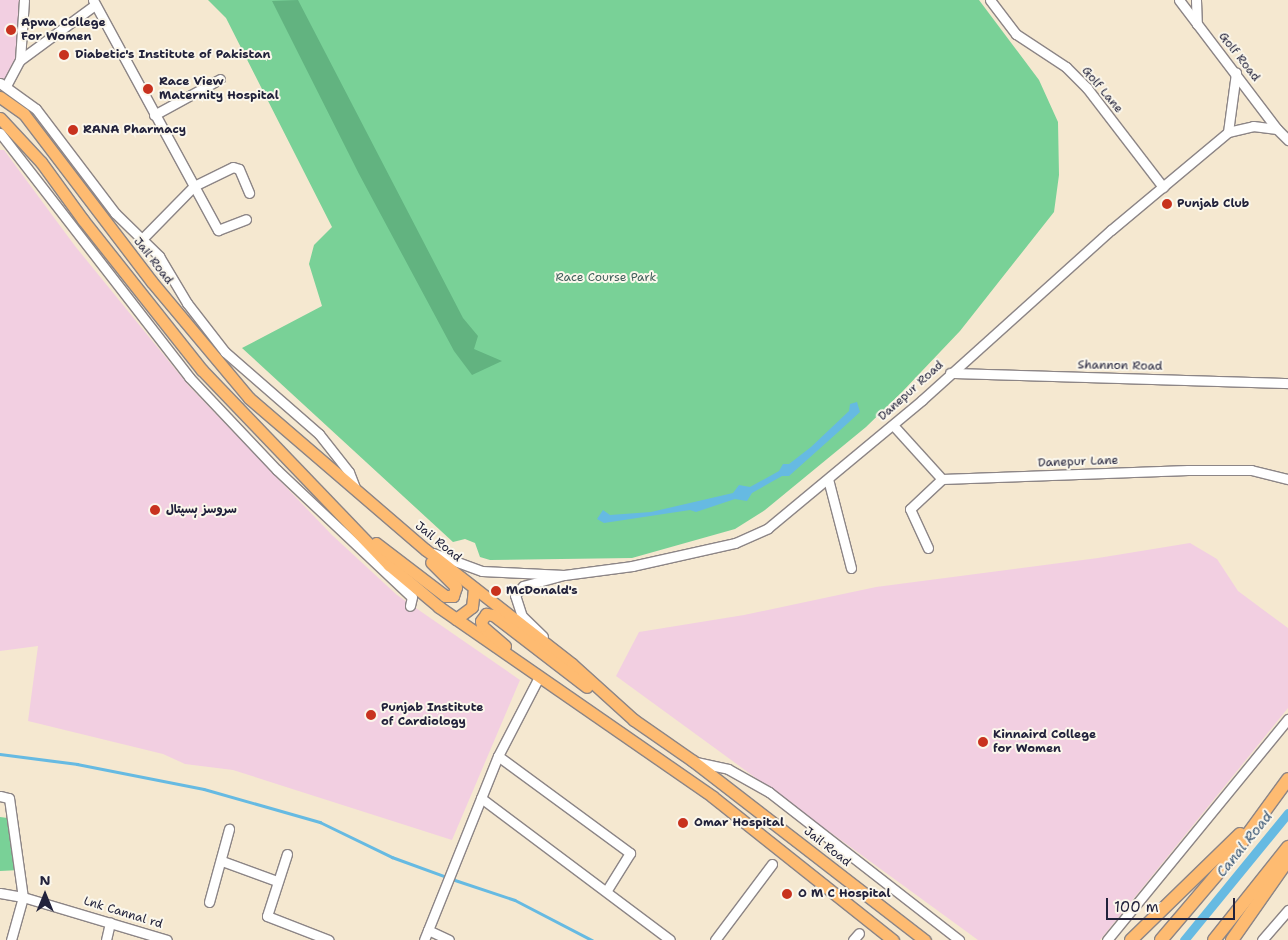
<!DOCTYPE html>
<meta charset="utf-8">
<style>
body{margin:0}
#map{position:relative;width:1288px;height:940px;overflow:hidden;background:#f5e8d0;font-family:"Shantell Sans","Playpen Sans Arabic",sans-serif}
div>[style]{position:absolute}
.built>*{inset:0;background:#f2cfe1}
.green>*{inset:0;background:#79d197}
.forest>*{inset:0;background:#62b380}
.water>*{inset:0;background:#66bae2}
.stream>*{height:2.5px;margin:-1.25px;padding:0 1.25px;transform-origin:1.25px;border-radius:1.25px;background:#66bae2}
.canal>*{height:9px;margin:-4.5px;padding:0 4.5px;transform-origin:4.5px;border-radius:4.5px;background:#66bae2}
.roads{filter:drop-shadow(1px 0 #8c8586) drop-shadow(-1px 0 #8c8586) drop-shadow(0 1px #8c8586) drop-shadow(0 -1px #8c8586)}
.minor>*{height:9px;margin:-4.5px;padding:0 4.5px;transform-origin:4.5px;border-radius:4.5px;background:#fff}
.major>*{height:11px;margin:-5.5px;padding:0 5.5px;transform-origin:5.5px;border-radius:5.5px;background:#febb71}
.highway>*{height:12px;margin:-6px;padding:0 6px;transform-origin:6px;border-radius:6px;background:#febb71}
.dots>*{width:14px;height:14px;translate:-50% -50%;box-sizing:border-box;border:2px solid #fbf7ec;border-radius:50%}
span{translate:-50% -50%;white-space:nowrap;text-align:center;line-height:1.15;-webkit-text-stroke:4px #fbf7ec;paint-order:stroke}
.poi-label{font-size:12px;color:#22223b;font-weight:700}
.left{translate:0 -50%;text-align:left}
.street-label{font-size:12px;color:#22223b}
.park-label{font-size:12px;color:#405f5b}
.water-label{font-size:14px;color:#3a5775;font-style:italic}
.north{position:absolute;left:20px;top:870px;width:50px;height:50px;-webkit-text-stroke:4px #fbf7ec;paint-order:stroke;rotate:0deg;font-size:14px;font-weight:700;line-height:20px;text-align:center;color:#22223b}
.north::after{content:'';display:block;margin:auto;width:18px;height:22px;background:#22223b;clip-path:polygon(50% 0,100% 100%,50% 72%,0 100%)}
.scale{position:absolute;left:1106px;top:898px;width:129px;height:22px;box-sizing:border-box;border:2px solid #22223b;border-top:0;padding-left:6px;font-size:15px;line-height:18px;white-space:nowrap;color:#22223b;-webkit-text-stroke:4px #fbf7ec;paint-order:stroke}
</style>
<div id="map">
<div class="built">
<div style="clip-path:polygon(0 0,24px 0,20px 60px,6px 86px,0 83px)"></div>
<div style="clip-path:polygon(0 150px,4px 150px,75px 246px,189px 386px,332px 535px,397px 595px,520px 680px,452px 840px,233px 770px,185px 764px,163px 754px,28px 721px,38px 646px,0 651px)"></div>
<div style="clip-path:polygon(1190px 543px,1217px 559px,1238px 591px,1288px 628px,1288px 708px,1100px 940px,978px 940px,616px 676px,639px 632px,744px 615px,876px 587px,1098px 558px)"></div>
</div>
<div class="green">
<div style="clip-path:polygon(208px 0,979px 0,1039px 80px,1058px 122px,1059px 175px,1054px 212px,960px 331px,902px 392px,866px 427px,765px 510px,735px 529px,632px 558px,490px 560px,480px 557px,475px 543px,465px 539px,453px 542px,242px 348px,322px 306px,309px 264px,314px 245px,332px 227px,226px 18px)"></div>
<div style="clip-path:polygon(0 817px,15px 819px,20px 870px,0 871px)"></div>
</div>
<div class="forest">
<div style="clip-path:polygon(298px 0,463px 318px,478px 336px,474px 349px,502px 361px,472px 375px,454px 351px,359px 174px,272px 1px)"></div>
</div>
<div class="water">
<div style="clip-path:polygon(857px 402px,860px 412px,836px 434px,789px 476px,782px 476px,752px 493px,747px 501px,735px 499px,696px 512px,690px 510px,604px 523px,597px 519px,603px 510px,610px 515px,651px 512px,733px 493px,739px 485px,750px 487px,779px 471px,783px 464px,789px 464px,811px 447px,849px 411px,850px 404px)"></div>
</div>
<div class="stream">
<div style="left:0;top:754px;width:78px;rotate:7.4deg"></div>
<div style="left:77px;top:764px;width:129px;rotate:11.1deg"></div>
<div style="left:204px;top:789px;width:121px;rotate:15.9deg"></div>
<div style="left:320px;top:822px;width:80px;rotate:25.9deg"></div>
<div style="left:392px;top:857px;width:59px;rotate:20deg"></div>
<div style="left:452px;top:879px;width:66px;rotate:18.4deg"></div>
<div style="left:515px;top:900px;width:87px;rotate:27.5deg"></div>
</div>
<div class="canal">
<div style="left:1184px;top:940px;width:164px;rotate:-50.7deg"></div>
</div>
<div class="roads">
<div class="minor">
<div style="left:93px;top:0;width:262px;rotate:61.5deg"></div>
<div style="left:218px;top:230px;width:30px;rotate:-21deg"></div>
<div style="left:990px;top:0;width:43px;rotate:52.6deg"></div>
<div style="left:1016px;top:34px;width:60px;rotate:33.4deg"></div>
<div style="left:1066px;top:67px;width:30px;rotate:45deg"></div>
<div style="left:1087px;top:88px;width:125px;rotate:52.5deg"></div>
<div style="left:1179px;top:0;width:162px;rotate:52.8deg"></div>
<div style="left:1196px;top:0;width:24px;rotate:88deg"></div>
<div style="left:20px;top:60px;width:93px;rotate:-36.3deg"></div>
<div style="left:0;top:83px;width:44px;rotate:35.8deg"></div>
<div style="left:36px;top:109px;width:131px;rotate:52.8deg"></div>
<div style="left:115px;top:213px;width:62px;rotate:44.3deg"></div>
<div style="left:159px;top:256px;width:55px;rotate:59.2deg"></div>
<div style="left:187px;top:303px;width:62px;rotate:52.2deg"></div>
<div style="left:225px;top:352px;width:125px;rotate:41.1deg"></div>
<div style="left:319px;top:434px;width:48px;rotate:51.7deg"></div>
<div style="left:349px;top:472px;width:17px;rotate:69deg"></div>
<div style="left:6px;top:86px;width:30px;rotate:-62deg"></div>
<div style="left:20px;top:60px;width:60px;rotate:-86.2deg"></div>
<div style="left:154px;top:115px;width:75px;rotate:-28.6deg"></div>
<div style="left:1228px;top:132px;width:60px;rotate:-82.3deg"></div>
<div style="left:0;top:133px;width:309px;rotate:52.2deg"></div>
<div style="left:189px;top:377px;width:128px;rotate:46.6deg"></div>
<div style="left:277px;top:470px;width:185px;rotate:43.3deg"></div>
<div style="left:412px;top:597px;width:9px;rotate:103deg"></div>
<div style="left:142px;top:239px;width:74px;rotate:-45.5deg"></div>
<div style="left:194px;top:186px;width:43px;rotate:-26deg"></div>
<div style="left:233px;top:167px;width:6px;rotate:18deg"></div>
<div style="left:239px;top:169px;width:26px;rotate:67deg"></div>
<div style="left:950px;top:373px;width:338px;rotate:1.7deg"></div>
<div style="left:893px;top:425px;width:73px;rotate:47.8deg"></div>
<div style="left:942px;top:479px;width:246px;rotate:-2.1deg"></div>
<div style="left:1188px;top:470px;width:63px"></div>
<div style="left:1251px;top:470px;width:38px;rotate:14deg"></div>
<div style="left:828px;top:479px;width:92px;rotate:75.5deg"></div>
<div style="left:928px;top:548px;width:43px;rotate:-114.8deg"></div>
<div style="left:910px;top:509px;width:44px;rotate:-43.2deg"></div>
<div style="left:433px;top:553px;width:52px;rotate:20.2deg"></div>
<div style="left:482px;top:571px;width:82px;rotate:2.8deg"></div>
<div style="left:564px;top:575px;width:42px;rotate:165deg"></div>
<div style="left:523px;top:586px;width:12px;rotate:132deg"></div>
<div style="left:515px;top:595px;width:22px;rotate:72deg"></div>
<div style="left:522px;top:616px;width:29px;rotate:44deg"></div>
<div style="left:564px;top:575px;width:69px;rotate:-7.5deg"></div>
<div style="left:632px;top:566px;width:106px;rotate:-12.6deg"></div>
<div style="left:735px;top:543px;width:36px;rotate:-24deg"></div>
<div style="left:768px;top:528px;width:200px;rotate:-39.7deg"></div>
<div style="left:922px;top:400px;width:254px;rotate:-42deg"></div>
<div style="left:1111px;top:230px;width:153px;rotate:-39.9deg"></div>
<div style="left:1228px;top:132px;width:26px;rotate:-13deg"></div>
<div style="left:1253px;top:126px;width:24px;rotate:7deg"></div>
<div style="left:1277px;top:129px;width:16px;rotate:45deg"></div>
<div style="left:498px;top:756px;width:164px;rotate:36.3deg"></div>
<div style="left:630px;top:853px;width:44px;rotate:121.9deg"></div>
<div style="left:696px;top:762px;width:33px;rotate:12deg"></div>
<div style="left:728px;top:769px;width:47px;rotate:29.3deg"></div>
<div style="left:769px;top:792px;width:241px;rotate:37.9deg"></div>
<div style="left:0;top:796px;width:9px;rotate:13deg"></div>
<div style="left:9px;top:798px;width:100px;rotate:82deg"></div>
<div style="left:23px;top:897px;width:150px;rotate:16.6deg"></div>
<div style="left:481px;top:798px;width:236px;rotate:36.9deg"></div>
<div style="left:287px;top:854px;width:65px;rotate:107.9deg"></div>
<div style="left:267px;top:916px;width:66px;rotate:21.2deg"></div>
<div style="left:222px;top:861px;width:59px;rotate:20deg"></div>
<div style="left:0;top:893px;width:23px;rotate:10deg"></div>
<div style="left:23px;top:897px;width:45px;rotate:105.6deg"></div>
<div style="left:209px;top:902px;width:76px;rotate:-74.7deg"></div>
<div style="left:428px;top:930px;width:23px;rotate:25deg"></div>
<div style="left:106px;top:940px;width:18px;rotate:-77deg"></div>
<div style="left:424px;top:940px;width:198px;rotate:-68.1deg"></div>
<div style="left:498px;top:756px;width:89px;rotate:-62.6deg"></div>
<div style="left:715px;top:940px;width:95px;rotate:-53.1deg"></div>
<div style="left:853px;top:940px;width:9px;rotate:-49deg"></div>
<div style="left:1107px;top:940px;width:286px;rotate:-50.7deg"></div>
<div style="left:1262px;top:940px;width:40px;rotate:-49deg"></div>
</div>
<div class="major">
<div style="left:0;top:97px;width:29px;rotate:35deg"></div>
<div style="left:24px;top:114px;width:211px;rotate:52.7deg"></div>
<div style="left:152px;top:282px;width:151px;rotate:50.1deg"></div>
<div style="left:249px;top:398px;width:233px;rotate:40.7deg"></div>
<div style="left:426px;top:550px;width:185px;rotate:38deg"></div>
<div style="left:572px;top:664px;width:84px;rotate:42.1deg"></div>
<div style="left:634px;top:720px;width:72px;rotate:34.8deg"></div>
<div style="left:693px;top:761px;width:293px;rotate:37.7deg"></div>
<div style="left:0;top:118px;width:60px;rotate:47deg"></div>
<div style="left:41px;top:162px;width:72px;rotate:54.1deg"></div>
<div style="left:83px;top:220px;width:191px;rotate:51.6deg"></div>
<div style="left:202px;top:370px;width:270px;rotate:46.2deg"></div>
<div style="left:389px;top:565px;width:65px;rotate:40deg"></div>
<div style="left:439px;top:607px;width:333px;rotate:34.7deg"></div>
<div style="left:713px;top:797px;width:230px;rotate:38.5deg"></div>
<div style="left:376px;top:543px;width:87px;rotate:37.5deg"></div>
<div style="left:445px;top:596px;width:8px"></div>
<div style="left:453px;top:596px;width:9px;rotate:-72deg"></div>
<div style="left:456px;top:587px;width:35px;rotate:-135deg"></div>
<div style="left:456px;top:619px;width:20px;rotate:-37deg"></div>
<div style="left:472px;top:607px;width:19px;rotate:-84deg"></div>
<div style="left:505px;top:646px;width:30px;rotate:-139deg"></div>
<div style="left:482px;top:626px;width:5px;rotate:-101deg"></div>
<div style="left:481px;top:621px;width:9px;rotate:-54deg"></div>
<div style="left:486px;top:614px;width:7px;rotate:8deg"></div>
<div style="left:493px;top:615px;width:118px;rotate:37.5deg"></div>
</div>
<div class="highway">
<div style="left:1131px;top:940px;width:152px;rotate:-44.2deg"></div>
<div style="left:1161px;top:940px;width:105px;rotate:-49.6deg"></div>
<div style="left:1229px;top:860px;width:100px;rotate:-53.9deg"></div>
<div style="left:1214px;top:940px;width:119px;rotate:-51.5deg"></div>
<div style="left:1232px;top:940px;width:98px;rotate:-55deg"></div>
</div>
</div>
<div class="dots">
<div style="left:11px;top:30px;background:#c8321e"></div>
<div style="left:64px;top:55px;background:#c8321e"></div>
<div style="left:148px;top:89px;background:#c8321e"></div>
<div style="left:73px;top:130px;background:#c8321e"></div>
<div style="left:1167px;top:204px;background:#c8321e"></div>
<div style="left:155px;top:510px;background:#c8321e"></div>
<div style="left:496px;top:591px;background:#c8321e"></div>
<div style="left:371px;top:715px;background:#c8321e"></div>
<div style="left:983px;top:742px;background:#c8321e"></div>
<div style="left:683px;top:823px;background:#c8321e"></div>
<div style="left:787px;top:894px;background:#c8321e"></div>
</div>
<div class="poi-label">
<span class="left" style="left:21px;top:30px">Apwa College<br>For Women</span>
<span class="left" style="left:75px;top:55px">Diabetic's Institute of Pakistan</span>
<span class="left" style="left:159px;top:89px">Race View<br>Maternity Hospital</span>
<span class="left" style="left:83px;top:130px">RANA Pharmacy</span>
<span class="left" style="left:1177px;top:204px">Punjab Club</span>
<span class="left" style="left:166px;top:510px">سروسز ہسپتال</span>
<span class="left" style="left:506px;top:591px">McDonald's</span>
<span class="left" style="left:381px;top:715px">Punjab Institute<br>of Cardiology</span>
<span class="left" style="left:993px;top:742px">Kinnaird College<br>for Women</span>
<span class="left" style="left:694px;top:823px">Omar Hospital</span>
<span class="left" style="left:798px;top:894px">O M C Hospital</span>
</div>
<div class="street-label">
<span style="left:1239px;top:57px;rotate:52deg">Golf Road</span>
<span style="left:1102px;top:90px;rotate:50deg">Golf Lane</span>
<span style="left:153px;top:261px;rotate:52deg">Jail Road</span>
<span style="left:1120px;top:366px;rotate:1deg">Shannon Road</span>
<span style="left:911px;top:391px;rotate:-42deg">Danepur Road</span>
<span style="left:1078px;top:462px;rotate:-2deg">Danepur Lane</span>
<span style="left:438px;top:542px;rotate:39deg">Jail Road</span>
<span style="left:827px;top:847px;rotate:38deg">Jail Road</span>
<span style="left:123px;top:913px;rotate:17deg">Lnk Cannal rd</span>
</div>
<div class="park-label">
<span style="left:606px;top:278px">Race Course Park</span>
</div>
<div class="water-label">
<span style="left:1244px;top:844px;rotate:-51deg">Canal Road</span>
</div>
<div class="north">N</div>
<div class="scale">100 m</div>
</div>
